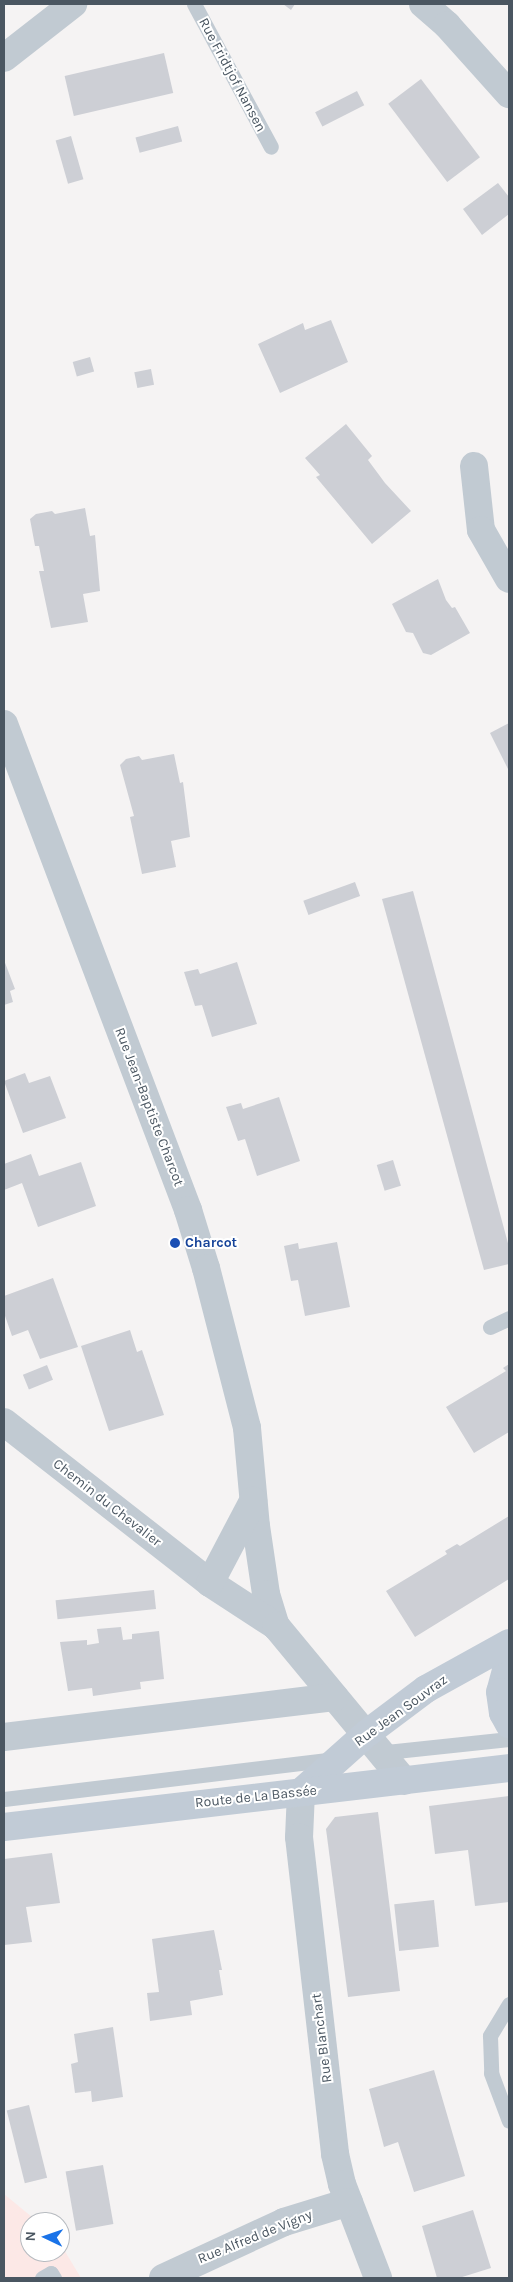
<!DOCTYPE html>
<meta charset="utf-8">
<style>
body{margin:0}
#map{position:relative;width:513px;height:2282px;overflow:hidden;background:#f5f3f3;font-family:Karla,sans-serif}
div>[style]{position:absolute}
.medical>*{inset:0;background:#fce8e6}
.building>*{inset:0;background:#cdcfd5;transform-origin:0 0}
.service>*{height:15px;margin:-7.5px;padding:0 7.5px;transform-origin:7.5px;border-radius:7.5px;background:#c1cad2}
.minor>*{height:28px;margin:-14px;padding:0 14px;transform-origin:14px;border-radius:14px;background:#c1cad2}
.secondary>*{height:28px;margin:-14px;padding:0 14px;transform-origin:14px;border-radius:14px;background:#c1cbd6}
.dots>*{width:14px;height:14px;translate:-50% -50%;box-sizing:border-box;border:2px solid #fff;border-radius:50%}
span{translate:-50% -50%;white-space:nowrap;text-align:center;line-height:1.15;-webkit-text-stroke:4px #fff;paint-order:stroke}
.street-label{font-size:14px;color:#4a5661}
.transit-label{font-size:14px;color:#164399;font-weight:700}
.left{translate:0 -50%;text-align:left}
.frame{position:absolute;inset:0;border:5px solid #4a5661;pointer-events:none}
.north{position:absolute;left:20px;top:2212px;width:50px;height:50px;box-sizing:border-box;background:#fff;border:1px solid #b7bbc0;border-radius:50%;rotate:273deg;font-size:14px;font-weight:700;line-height:20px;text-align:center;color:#4a5661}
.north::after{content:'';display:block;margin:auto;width:18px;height:22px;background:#1a73e8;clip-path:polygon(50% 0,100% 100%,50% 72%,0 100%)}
</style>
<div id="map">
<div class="medical">
<div style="clip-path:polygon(4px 2194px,38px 2222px,30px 2222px,30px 2252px,60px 2252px,60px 2243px,81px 2278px,4px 2278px)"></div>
</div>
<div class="building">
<div style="clip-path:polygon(283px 4px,295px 4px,291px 10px)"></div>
<div style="left:164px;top:53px;width:41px;height:102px;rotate:77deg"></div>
<div style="left:421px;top:79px;width:98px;height:41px;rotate:53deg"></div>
<div style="left:357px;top:91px;width:16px;height:47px;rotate:63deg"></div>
<div style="left:178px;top:126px;width:16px;height:44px;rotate:75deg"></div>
<div style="left:71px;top:136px;width:45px;height:16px;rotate:74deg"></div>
<div style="clip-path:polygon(498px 183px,509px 197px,509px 214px,482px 235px,463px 209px)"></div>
<div style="clip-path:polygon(331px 320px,348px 362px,280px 393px,258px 344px,303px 323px,305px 330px)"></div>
<div style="left:90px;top:357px;width:15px;height:18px;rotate:74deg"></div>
<div style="left:151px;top:369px;width:16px;height:17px;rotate:79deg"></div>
<div style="clip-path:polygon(346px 424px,372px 456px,368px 460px,385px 483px,411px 511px,372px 544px,316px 477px,320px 475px,305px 458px)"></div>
<div style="clip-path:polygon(85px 508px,90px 536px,95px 535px,100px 591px,83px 594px,88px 622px,51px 628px,39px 571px,44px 571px,39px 546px,35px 546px,30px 519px,36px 514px,52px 511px,55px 514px)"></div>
<div style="clip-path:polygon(438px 579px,446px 600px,452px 608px,455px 607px,470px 633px,431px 655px,423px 653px,413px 633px,406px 632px,392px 604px)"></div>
<div style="clip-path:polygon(509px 723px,509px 771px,490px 733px)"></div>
<div style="clip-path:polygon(174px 754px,180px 783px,183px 782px,190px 837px,171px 841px,176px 867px,142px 874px,130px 817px,134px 816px,120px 765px,126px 759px,139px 756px,142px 760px)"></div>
<div style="left:355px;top:882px;width:15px;height:55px;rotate:70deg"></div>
<div style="clip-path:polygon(413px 891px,509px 1247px,509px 1264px,484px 1270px,382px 899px)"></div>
<div style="clip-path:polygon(4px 960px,15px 989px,10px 991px,13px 1002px,4px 1005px)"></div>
<div style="clip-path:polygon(237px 962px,257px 1024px,212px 1037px,202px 1005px,195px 1006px,184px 972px,198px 969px,200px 974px)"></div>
<div style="clip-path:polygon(25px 1073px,29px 1083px,50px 1076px,66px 1118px,23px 1133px,4px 1081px)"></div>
<div style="clip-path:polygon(279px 1097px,300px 1161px,257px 1176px,245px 1139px,238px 1141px,226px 1107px,241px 1103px,243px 1109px)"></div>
<div style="clip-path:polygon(31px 1154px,39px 1176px,81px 1162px,96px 1206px,38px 1227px,22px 1183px,4px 1190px,4px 1164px)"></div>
<div style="left:393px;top:1160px;width:27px;height:17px;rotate:73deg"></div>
<div style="clip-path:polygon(337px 1242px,350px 1307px,305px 1316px,298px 1280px,291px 1281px,284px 1246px,298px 1243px,299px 1249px)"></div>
<div style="clip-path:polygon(53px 1278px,78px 1347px,40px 1359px,28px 1330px,12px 1336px,4px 1313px,4px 1296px)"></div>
<div style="clip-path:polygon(130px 1330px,137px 1352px,142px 1350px,164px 1415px,109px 1431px,81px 1346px)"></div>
<div style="clip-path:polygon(509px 1364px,509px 1432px,474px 1453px,446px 1407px,506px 1371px,503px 1368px)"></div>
<div style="left:47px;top:1365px;width:16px;height:26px;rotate:68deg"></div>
<div style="clip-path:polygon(509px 1516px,509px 1579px,415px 1637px,386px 1591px,447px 1554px,445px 1551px,457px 1544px,460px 1546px)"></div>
<div style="left:154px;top:1590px;width:19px;height:99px;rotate:84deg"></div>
<div style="clip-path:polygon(121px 1627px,123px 1640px,132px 1639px,132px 1634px,159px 1631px,164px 1679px,140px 1682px,141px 1689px,93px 1696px,92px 1688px,68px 1691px,60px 1642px,87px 1640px,87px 1645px,99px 1643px,97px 1629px)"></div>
<div style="clip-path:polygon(509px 1796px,509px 1902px,475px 1906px,468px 1850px,435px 1854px,429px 1806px)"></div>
<div style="clip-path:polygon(378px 1812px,400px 1991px,348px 1997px,326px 1829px,335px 1817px)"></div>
<div style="clip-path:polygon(52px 1853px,60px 1903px,26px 1907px,32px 1942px,4px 1945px,4px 1859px)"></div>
<div style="left:434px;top:1900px;width:47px;height:40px;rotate:84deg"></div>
<div style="clip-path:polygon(214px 1930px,222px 1970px,219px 1970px,223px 1995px,190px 2001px,192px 2015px,150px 2021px,147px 1993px,159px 1992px,152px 1939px)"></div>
<div style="clip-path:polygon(113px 2027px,123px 2097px,92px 2102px,91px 2091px,75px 2093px,71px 2064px,78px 2062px,74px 2034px)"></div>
<div style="clip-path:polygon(434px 2070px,465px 2176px,414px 2192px,398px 2142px,384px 2147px,369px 2089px)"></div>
<div style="left:29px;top:2105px;width:75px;height:23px;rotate:76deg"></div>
<div style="left:103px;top:2165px;width:60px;height:38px;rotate:80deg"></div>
<div style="clip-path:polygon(473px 2210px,491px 2268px,459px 2278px,437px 2278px,422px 2226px)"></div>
</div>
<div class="service">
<div style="left:194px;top:4px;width:162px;rotate:61.7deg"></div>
<div style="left:490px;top:1327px;width:21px;rotate:-25deg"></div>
<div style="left:377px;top:1753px;width:133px;rotate:-6.1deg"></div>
<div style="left:4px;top:1799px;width:332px;rotate:-6.9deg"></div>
<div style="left:509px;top:2004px;width:37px;rotate:121deg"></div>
<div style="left:490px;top:2036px;width:37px;rotate:88deg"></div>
<div style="left:491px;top:2073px;width:51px;rotate:69.4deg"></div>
<div style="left:42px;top:2278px;width:10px;rotate:-29deg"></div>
<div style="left:51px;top:2273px;width:6px;rotate:59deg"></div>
</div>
<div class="minor">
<div style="left:423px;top:4px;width:32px;rotate:41deg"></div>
<div style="left:447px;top:25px;width:93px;rotate:48.1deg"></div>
<div style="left:4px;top:58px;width:88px;rotate:-38deg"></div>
<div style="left:474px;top:466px;width:64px;rotate:83.8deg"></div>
<div style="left:481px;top:530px;width:56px;rotate:60.3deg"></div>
<div style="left:4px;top:724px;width:520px;rotate:69.26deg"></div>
<div style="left:188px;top:1210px;width:61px;rotate:72.8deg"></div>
<div style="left:206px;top:1268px;width:165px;rotate:75.6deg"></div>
<div style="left:247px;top:1428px;width:98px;rotate:84.8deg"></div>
<div style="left:256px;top:1526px;width:69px;rotate:81.6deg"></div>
<div style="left:266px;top:1594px;width:34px;rotate:73deg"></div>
<div style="left:4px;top:1422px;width:261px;rotate:38deg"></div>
<div style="left:210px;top:1583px;width:79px;rotate:33.1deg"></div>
<div style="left:276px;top:1626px;width:201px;rotate:50.4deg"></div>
<div style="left:210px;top:1583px;width:93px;rotate:-62.3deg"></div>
<div style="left:4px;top:1737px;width:333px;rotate:-6.9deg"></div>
<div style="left:301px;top:1792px;width:45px;rotate:92.5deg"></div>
<div style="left:299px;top:1837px;width:319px;rotate:83.5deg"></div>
<div style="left:335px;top:2154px;width:31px;rotate:77deg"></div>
<div style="left:342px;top:2184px;width:101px;rotate:69deg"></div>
<div style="left:163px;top:2278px;width:133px;rotate:-24.8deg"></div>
<div style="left:284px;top:2222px;width:68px;rotate:-17.1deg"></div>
</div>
<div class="secondary">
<div style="left:509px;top:1659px;width:34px;rotate:105deg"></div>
<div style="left:500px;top:1692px;width:21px;rotate:82deg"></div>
<div style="left:503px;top:1713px;width:13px;rotate:61deg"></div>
<div style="left:301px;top:1792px;width:87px;rotate:-41.7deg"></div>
<div style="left:366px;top:1734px;width:75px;rotate:-36.9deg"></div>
<div style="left:426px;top:1689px;width:95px;rotate:-29deg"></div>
<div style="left:4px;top:1827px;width:508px;rotate:-6.66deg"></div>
</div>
<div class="dots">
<div style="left:175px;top:1243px;background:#1a4fb4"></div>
</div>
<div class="street-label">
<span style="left:232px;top:75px;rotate:62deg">Rue Fridtjof Nansen</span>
<span style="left:149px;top:1107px;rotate:69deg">Rue Jean-Baptiste Charcot</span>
<span style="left:107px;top:1503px;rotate:38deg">Chemin du Chevalier</span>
<span style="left:401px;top:1711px;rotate:-36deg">Rue Jean Souvraz</span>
<span style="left:256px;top:1797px;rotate:-6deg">Route de La Bassée</span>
<span style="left:322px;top:2038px;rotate:-97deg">Rue Blanchart</span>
<span style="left:255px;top:2237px;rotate:-22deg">Rue Alfred de Vigny</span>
</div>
<div class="transit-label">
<span class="left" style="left:185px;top:1243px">Charcot</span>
</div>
<div class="frame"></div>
<div class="north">N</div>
</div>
